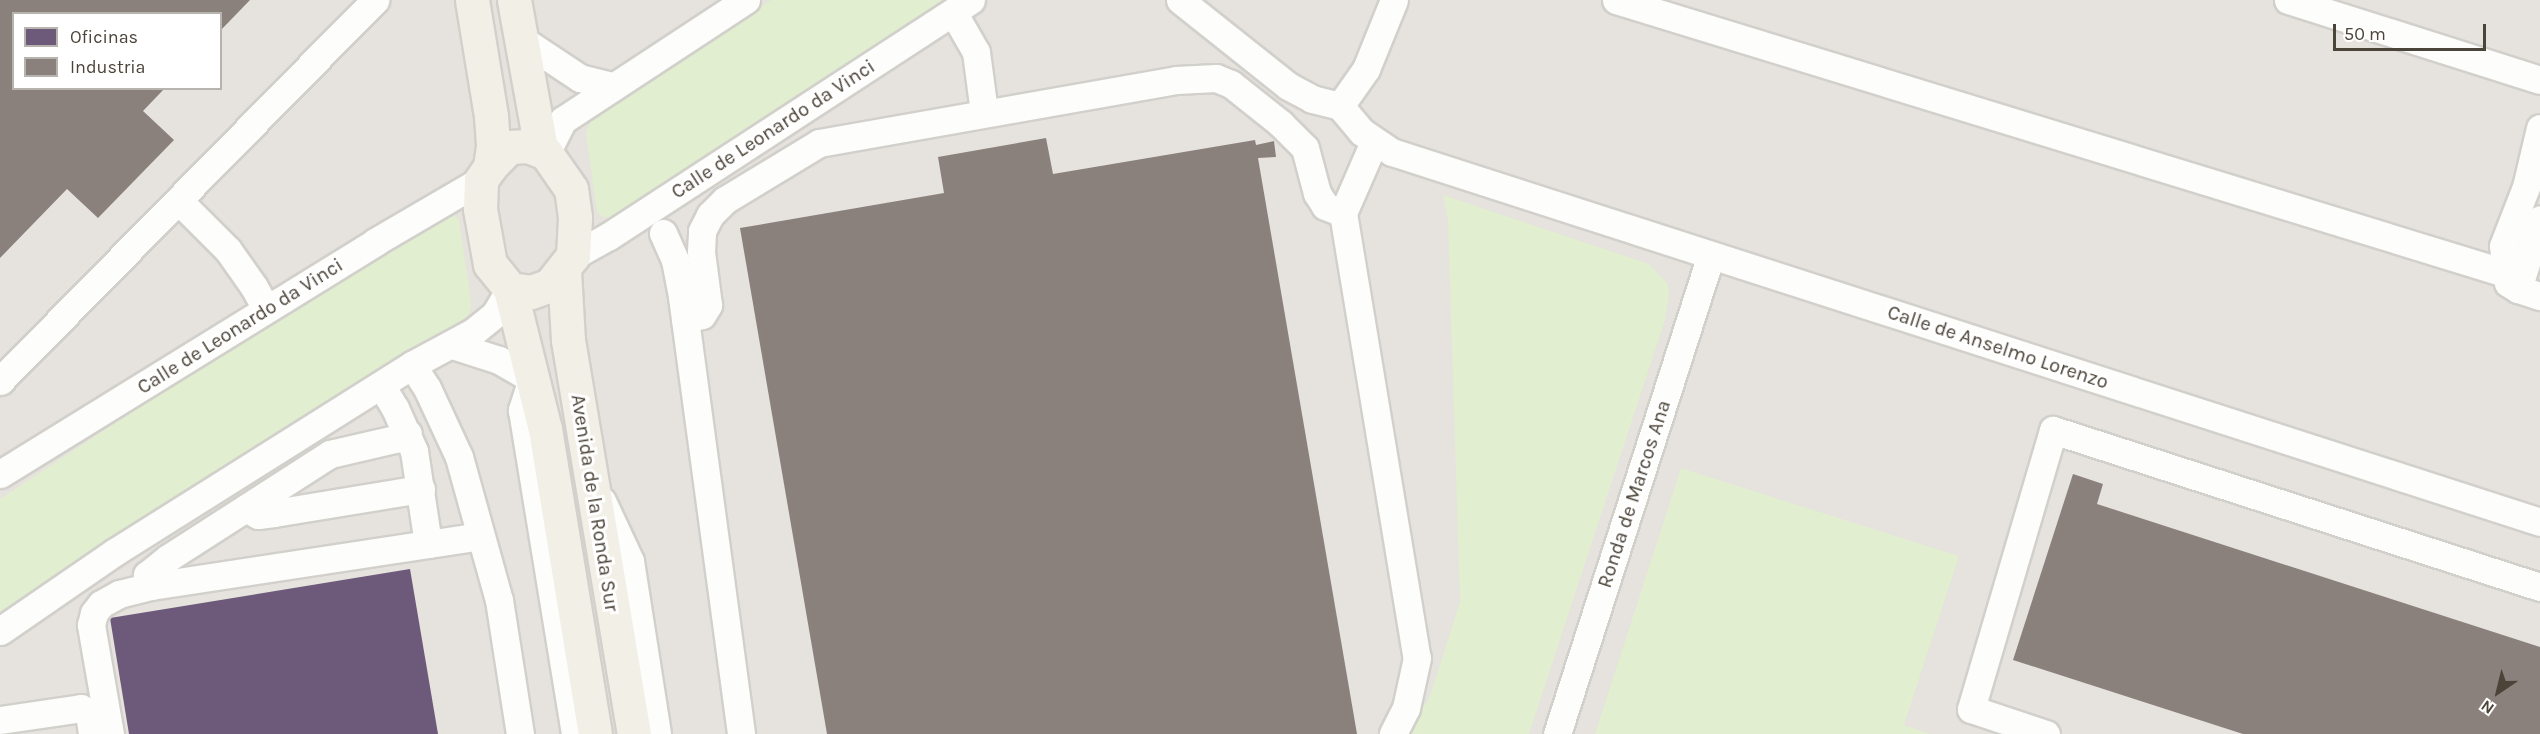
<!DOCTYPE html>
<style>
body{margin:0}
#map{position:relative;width:2540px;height:734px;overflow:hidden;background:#f4f2ee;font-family:Karla,sans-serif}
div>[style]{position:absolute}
.industrial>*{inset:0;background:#e6e2de}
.green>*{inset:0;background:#e1eecf}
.parking>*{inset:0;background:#e6e3df}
.offices>*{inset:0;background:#6d597a}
.industry>*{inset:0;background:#8a817c}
.roads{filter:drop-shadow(2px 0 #d2d0cb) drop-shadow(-2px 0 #d2d0cb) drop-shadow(0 2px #d2d0cb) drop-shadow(0 -2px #d2d0cb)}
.minor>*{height:27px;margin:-13.5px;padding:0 13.5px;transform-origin:13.5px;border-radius:13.5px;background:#fdfdfc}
.major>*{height:33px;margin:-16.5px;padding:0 16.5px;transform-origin:16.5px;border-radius:16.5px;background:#f2efe6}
span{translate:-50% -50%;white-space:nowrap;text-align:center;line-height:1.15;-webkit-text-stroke:6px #fff;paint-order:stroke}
.street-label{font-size:20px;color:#4b4439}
.legend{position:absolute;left:12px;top:12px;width:210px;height:78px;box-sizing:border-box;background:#fff;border:2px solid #b7b4b0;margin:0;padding:8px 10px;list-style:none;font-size:18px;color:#4b4439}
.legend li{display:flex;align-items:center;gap:12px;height:30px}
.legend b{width:30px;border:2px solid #b7b4b0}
.north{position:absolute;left:2468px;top:662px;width:60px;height:60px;-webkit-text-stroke:4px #fff;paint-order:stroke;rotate:215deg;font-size:16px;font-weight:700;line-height:24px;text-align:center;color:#4b4439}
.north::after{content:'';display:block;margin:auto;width:21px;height:27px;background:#4b4439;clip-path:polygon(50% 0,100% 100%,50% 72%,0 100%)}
.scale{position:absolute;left:2333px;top:24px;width:153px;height:27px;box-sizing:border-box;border:3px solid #4b4439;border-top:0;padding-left:8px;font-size:18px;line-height:21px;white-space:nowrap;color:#4b4439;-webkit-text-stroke:4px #fff;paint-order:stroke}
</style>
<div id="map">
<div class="industrial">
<div style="clip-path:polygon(evenodd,0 0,2540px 0,2540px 734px,0 734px,0 0,14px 14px,220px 14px,220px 88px,14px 88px,14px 14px)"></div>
</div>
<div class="green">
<div style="clip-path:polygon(771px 0,950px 0,617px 219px,602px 217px,597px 211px,586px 133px,594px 113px)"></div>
<div style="clip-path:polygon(1443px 195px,1649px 264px,1668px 284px,1669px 295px,1665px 320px,1529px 734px,1406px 734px,1413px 717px,1426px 704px,1431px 693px,1460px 602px,1448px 221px)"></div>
<div style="clip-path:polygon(451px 212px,455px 214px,459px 221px,470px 294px,471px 307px,468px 316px,119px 535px,0 616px,0 499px,191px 373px)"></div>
<div style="clip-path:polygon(1681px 468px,1959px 556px,1904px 725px,1930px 734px,1595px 734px)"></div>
</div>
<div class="parking">
<div style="clip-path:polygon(1752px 300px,2015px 382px,1959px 556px,1681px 468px,1728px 322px,1735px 308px)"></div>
<div style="clip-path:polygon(410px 398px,440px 458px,451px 521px,417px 527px,415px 517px,204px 553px,196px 530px)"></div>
<div style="clip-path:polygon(90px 681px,98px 734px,0 734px,0 696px)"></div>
</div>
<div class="offices">
<div style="clip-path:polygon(410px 569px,438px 734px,129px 734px,110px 618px)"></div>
</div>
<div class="industry">
<div style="clip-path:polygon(0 0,250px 0,220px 31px,220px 14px,14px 14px,14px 88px,165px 88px,143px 111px,174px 140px,98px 218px,67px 189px,0 258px)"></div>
<div style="clip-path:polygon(1046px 138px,1053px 174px,1255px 140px,1256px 145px,1274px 141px,1276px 157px,1258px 158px,1357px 734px,827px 734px,740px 228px,944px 193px,938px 157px)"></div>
<div style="clip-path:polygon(2073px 474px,2103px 484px,2097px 504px,2540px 647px,2540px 734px,2243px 734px,2013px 660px)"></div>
</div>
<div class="roads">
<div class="minor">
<div style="left:1180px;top:0;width:138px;rotate:38.5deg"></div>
<div style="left:1288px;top:86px;width:27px;rotate:28deg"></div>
<div style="left:1312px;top:99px;width:29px;rotate:14deg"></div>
<div style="left:1340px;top:106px;width:34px;rotate:50deg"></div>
<div style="left:1362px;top:132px;width:36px;rotate:34deg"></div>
<div style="left:1392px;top:152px;width:1206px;rotate:17.86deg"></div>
<div style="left:1616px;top:0;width:930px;rotate:17.07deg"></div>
<div style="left:2288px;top:0;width:264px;rotate:17.6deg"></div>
<div style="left:953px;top:12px;width:46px;rotate:60.1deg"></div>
<div style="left:976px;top:52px;width:61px;rotate:82.4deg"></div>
<div style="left:521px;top:39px;width:71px;rotate:33.5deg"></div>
<div style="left:580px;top:78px;width:33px;rotate:14deg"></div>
<div style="left:1340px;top:106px;width:45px;rotate:-54.9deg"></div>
<div style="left:1366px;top:69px;width:74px;rotate:-67.9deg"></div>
<div style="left:2540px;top:128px;width:61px;rotate:103.3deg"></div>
<div style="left:2526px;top:187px;width:63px;rotate:111.3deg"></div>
<div style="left:2503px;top:246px;width:37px;rotate:82deg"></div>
<div style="left:2508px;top:283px;width:12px;rotate:31deg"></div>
<div style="left:2518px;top:289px;width:23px;rotate:18deg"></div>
<div style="left:1374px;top:142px;width:77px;rotate:113.6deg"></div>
<div style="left:1343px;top:213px;width:451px;rotate:80.6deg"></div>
<div style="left:1417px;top:658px;width:51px;rotate:102.4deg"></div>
<div style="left:1406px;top:708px;width:29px;rotate:117deg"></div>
<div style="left:546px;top:153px;width:37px;rotate:-63deg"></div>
<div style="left:563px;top:120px;width:219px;rotate:-33.3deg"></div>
<div style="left:179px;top:201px;width:69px;rotate:45deg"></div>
<div style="left:228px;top:250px;width:45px;rotate:54.9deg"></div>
<div style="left:254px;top:287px;width:25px;rotate:61deg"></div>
<div style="left:663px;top:233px;width:30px;rotate:66deg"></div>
<div style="left:675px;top:260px;width:38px;rotate:79deg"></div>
<div style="left:682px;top:297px;width:441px;rotate:82.3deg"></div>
<div style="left:573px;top:256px;width:41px;rotate:-29.1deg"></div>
<div style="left:609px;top:236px;width:432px;rotate:-33.1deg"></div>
<div style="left:2518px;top:289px;width:73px;rotate:-72.6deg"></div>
<div style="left:685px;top:319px;width:17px;rotate:-13deg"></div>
<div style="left:702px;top:315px;width:12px;rotate:-59deg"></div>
<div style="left:708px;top:305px;width:53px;rotate:-97.5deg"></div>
<div style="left:701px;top:252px;width:21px;rotate:-87deg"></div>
<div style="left:702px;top:231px;width:18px;rotate:-63deg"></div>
<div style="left:710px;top:215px;width:21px;rotate:-45deg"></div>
<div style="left:725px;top:200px;width:110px;rotate:-31.2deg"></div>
<div style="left:819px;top:143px;width:363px;rotate:-10deg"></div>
<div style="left:1176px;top:80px;width:40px;rotate:-2.9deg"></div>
<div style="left:1216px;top:78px;width:16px;rotate:22deg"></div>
<div style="left:1231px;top:84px;width:63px;rotate:38.5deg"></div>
<div style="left:1280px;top:123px;width:35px;rotate:45deg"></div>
<div style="left:1305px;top:148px;width:47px;rotate:75.1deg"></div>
<div style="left:1317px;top:193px;width:15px;rotate:58deg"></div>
<div style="left:1325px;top:206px;width:19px;rotate:21deg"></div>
<div style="left:452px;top:345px;width:49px;rotate:17.7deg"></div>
<div style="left:499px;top:360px;width:38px;rotate:30deg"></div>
<div style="left:532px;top:379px;width:33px;rotate:108deg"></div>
<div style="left:522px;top:410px;width:328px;rotate:80.7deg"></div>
<div style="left:412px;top:365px;width:27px;rotate:57deg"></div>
<div style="left:427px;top:388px;width:76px;rotate:65.1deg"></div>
<div style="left:459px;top:457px;width:148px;rotate:74.4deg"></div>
<div style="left:499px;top:600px;width:136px;rotate:81.1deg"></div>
<div style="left:0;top:381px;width:535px;rotate:-45.45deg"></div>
<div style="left:381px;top:385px;width:27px;rotate:59deg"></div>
<div style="left:395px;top:408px;width:47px;rotate:66.2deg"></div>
<div style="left:414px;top:451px;width:94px;rotate:81.4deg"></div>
<div style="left:0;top:474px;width:441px;rotate:-31.7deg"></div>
<div style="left:375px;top:242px;width:123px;rotate:-30.3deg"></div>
<div style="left:602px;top:501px;width:66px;rotate:65deg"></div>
<div style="left:630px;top:561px;width:175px;rotate:81.1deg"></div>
<div style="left:246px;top:508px;width:14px;rotate:30deg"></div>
<div style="left:258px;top:515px;width:16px;rotate:-7deg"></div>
<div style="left:274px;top:513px;width:149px;rotate:-9.3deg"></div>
<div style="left:151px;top:586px;width:12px;rotate:-110deg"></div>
<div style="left:147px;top:575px;width:27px;rotate:-39deg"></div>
<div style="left:168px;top:558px;width:193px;rotate:-32.7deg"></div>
<div style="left:330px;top:454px;width:67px;rotate:-13deg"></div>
<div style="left:395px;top:439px;width:14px;rotate:-25deg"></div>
<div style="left:0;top:631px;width:140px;rotate:-34.5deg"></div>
<div style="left:115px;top:552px;width:351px;rotate:-32.2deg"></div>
<div style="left:412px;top:365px;width:69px;rotate:-28.4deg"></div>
<div style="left:473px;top:332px;width:28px;rotate:-39deg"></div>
<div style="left:495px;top:314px;width:29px;rotate:-59deg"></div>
<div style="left:0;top:720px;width:82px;rotate:-8.4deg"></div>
<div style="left:81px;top:708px;width:10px;rotate:37deg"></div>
<div style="left:89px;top:714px;width:20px;rotate:81deg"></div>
<div style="left:110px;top:734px;width:111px;rotate:-99.9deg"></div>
<div style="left:91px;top:625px;width:12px;rotate:-76deg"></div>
<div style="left:94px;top:613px;width:11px;rotate:-52deg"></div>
<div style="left:101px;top:604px;width:21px;rotate:-29deg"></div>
<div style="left:119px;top:594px;width:33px;rotate:-14deg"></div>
<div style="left:151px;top:586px;width:333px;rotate:-8.6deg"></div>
<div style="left:1557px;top:734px;width:503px;rotate:-72.18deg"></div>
<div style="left:2046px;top:734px;width:79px;rotate:-161.6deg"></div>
<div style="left:1971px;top:709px;width:291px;rotate:-73.6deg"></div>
<div style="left:2053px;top:430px;width:512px;rotate:17.87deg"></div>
</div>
<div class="major">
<div style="left:472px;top:0;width:118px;rotate:80.7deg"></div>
<div style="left:491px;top:116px;width:30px;rotate:86deg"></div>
<div style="left:493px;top:146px;width:21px;rotate:98deg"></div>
<div style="left:514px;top:0;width:151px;rotate:79.7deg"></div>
<div style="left:564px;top:271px;width:69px;rotate:86.7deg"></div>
<div style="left:568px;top:340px;width:399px;rotate:80.5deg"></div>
<div style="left:510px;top:289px;width:21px;rotate:8deg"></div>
<div style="left:531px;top:292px;width:20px;rotate:-20deg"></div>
<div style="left:550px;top:285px;width:37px;rotate:-52deg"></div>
<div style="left:573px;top:256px;width:39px;rotate:-87deg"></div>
<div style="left:575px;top:217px;width:28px;rotate:-98deg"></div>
<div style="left:571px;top:189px;width:44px;rotate:-124.8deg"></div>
<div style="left:546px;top:153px;width:19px;rotate:-159deg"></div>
<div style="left:528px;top:146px;width:19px;rotate:177deg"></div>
<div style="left:509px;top:147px;width:28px;rotate:134deg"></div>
<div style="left:490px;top:167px;width:16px;rotate:125deg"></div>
<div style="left:481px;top:180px;width:29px;rotate:92deg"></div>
<div style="left:480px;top:209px;width:56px;rotate:79.7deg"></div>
<div style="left:490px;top:264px;width:32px;rotate:51deg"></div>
<div style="left:510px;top:289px;width:144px;rotate:76deg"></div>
<div style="left:545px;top:429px;width:309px;rotate:80.7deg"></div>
</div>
</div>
<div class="street-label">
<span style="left:773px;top:129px;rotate:-33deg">Calle de Leonardo da Vinci</span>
<span style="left:240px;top:326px;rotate:-32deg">Calle de Leonardo da Vinci</span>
<span style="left:1998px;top:347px;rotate:18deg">Calle de Anselmo Lorenzo</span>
<span style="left:1634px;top:494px;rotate:-72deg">Ronda de Marcos Ana</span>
<span style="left:595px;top:503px;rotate:81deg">Avenida de la Ronda Sur</span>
</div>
<ul class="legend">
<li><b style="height:16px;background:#6d597a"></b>Oficinas</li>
<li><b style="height:16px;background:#8a817c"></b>Industria</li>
</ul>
<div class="north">N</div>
<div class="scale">50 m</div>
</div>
